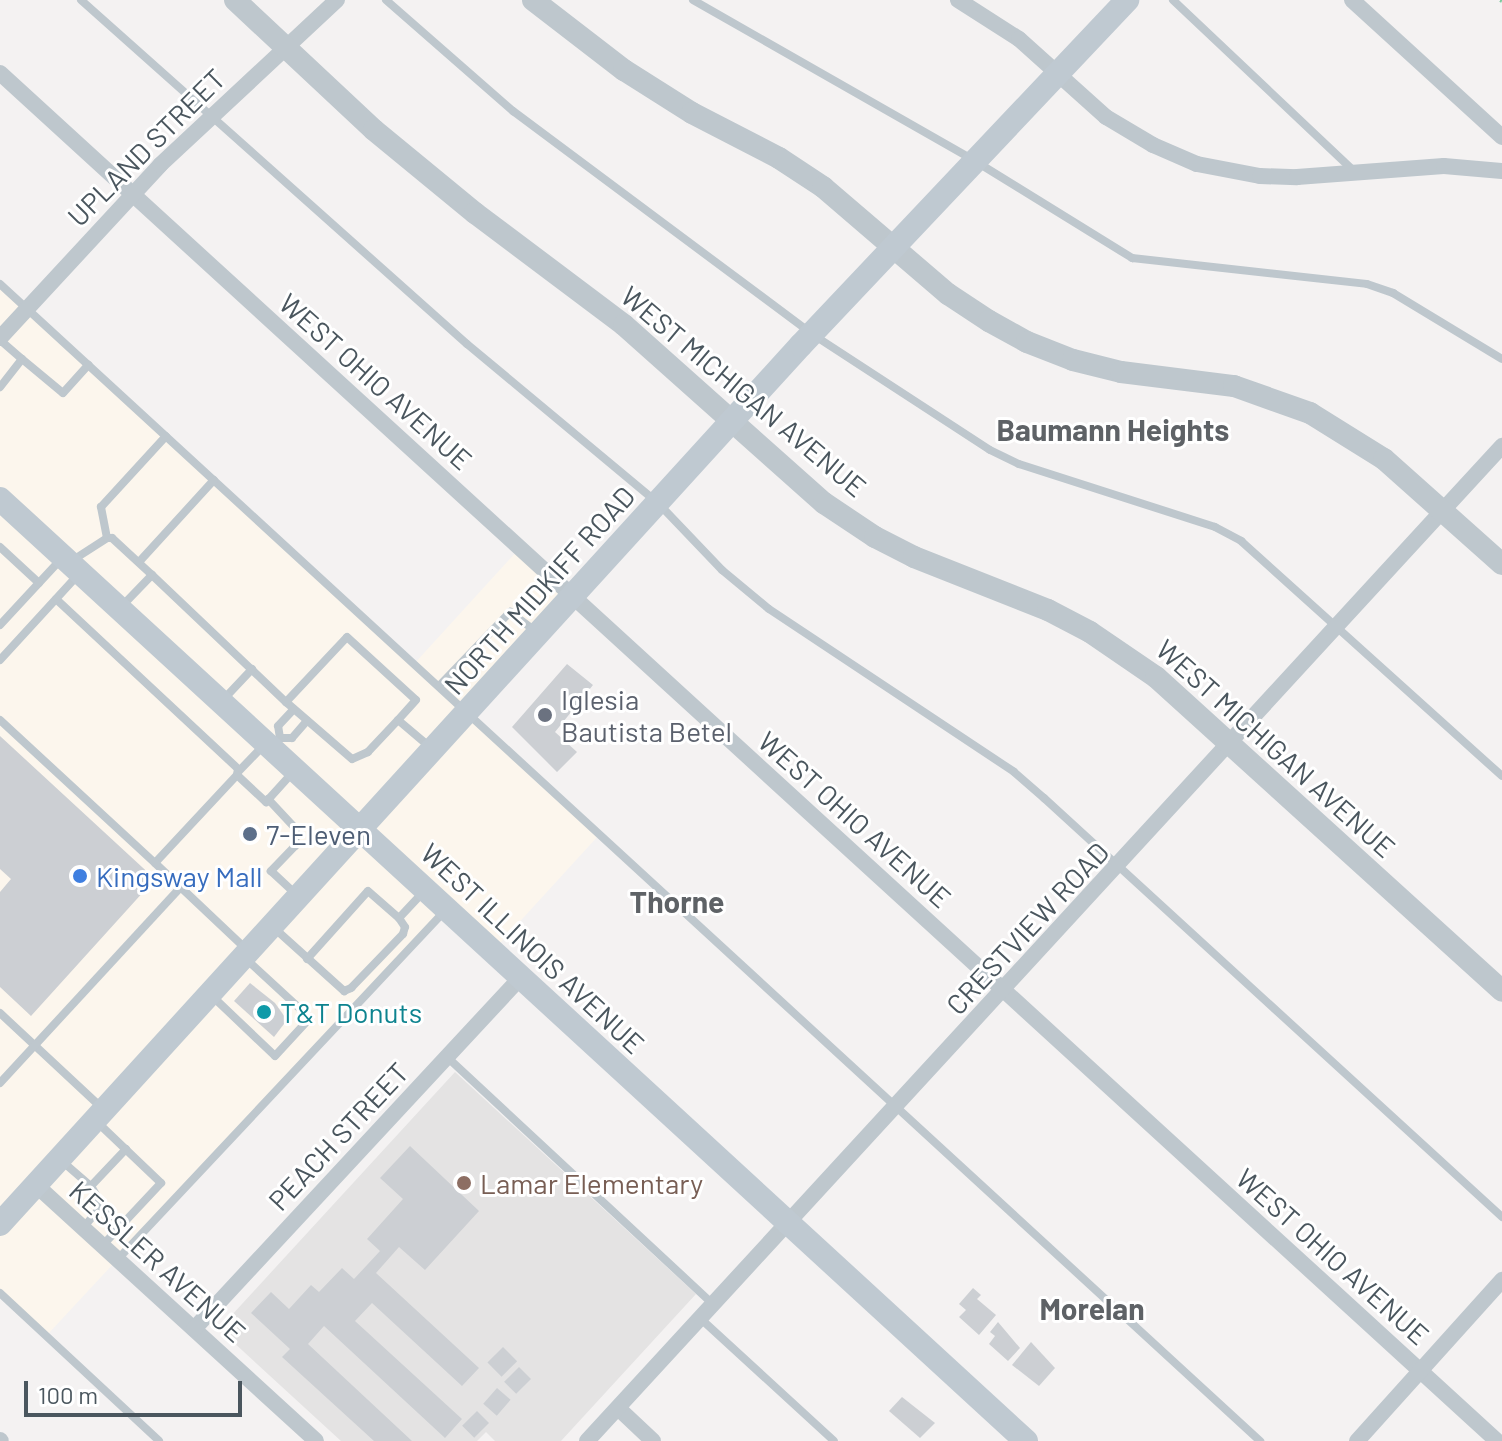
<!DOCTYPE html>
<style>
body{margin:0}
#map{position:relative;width:1502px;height:1441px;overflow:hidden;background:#f4f2f2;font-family:Barlow,sans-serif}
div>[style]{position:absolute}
.commercial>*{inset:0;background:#fcf6ed}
.education>*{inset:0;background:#e4e3e3}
.building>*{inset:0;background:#cccfd3;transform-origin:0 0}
.path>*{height:3px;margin-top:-1.5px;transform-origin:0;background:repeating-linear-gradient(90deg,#7dca9e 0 6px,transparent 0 10px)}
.service>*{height:8px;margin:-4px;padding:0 4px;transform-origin:4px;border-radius:4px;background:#bec7cd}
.minor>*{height:16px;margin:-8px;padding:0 8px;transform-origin:8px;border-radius:8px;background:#bec7cd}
.tertiary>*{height:22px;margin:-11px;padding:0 11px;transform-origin:11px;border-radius:11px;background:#bec7cd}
.secondary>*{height:24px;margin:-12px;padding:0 12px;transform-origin:12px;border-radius:12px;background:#bfc9d1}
.dots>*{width:22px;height:22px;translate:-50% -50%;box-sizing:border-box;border:4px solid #fff;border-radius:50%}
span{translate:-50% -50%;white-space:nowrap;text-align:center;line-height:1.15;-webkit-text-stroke:6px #fff;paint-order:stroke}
.street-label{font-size:28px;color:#4a565e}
.worship-label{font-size:28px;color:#5b616d}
.left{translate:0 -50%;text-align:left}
.service-label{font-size:28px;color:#4e5e75}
.shop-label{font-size:28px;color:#366cbe}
.culture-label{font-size:28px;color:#0d838f}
.education-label{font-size:28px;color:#785e54}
.neighbourhood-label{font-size:30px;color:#5e6266;font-weight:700}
.scale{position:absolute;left:24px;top:1381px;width:218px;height:36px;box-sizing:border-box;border:4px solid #4a565e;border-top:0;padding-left:10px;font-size:24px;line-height:28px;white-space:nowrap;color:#4a565e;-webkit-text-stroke:6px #fff;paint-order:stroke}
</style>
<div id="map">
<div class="commercial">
<div style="clip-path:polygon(0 285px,414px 664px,519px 549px,567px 593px,469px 715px,599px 835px,492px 952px,444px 908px,48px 1334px,0 1290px)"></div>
</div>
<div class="education">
<div style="clip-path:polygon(455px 1072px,696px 1294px,561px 1441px,495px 1441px,486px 1432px,477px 1441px,341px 1441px,219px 1329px)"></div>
</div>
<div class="building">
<div style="clip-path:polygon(567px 664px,593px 685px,555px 732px,577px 752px,557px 772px,512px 727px)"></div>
<div style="clip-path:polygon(0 736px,155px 879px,31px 1016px,0 987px,0 892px,11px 879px,0 869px)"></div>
<div style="clip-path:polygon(250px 983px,275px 1003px,287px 1020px,274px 1037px,234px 1001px)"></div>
<div style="clip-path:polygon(410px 1146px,479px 1211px,425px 1270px,399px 1247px,376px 1273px,479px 1368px,462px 1386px,372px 1303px,355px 1321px,462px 1419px,445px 1438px,324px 1326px,308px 1344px,412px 1441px,374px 1441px,282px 1357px,290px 1349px,251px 1313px,271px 1292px,289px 1309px,311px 1285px,319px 1292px,342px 1268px,354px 1279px,380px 1251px,367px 1239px,403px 1199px,380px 1178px)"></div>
<div style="clip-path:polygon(973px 1288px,981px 1295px,977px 1299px,996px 1315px,979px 1335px,959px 1317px,966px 1310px,959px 1304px)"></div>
<div style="clip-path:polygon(998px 1322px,1020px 1348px,1008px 1361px,989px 1344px,995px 1336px,990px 1332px)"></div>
<div style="clip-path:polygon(1031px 1342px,1055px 1368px,1039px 1386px,1012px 1365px)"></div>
<div style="left:503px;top:1347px;width:20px;height:22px;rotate:45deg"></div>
<div style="left:519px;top:1367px;width:17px;height:21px;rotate:45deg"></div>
<div style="left:497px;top:1388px;width:18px;height:21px;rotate:41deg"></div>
<div style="clip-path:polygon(902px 1397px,935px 1423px,920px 1438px,889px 1411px)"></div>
<div style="left:477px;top:1411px;width:17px;height:21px;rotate:45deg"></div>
</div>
<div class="path">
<div style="left:1500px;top:0;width:2px;rotate:27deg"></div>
</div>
<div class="service">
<div style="left:81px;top:0;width:517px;rotate:41.71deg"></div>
<div style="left:467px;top:344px;width:249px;rotate:39.8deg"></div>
<div style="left:658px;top:503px;width:93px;rotate:46.3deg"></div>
<div style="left:722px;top:570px;width:61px;rotate:39.7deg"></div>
<div style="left:769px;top:609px;width:294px;rotate:33.6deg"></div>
<div style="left:1014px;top:772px;width:40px;rotate:41deg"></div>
<div style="left:1044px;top:798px;width:621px;rotate:42.45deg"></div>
<div style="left:386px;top:0;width:169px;rotate:41.2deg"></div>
<div style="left:513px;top:111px;width:373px;rotate:36.7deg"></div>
<div style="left:812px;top:334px;width:212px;rotate:33.1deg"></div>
<div style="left:990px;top:450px;width:32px;rotate:26deg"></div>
<div style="left:1019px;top:464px;width:206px;rotate:17.8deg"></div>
<div style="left:1215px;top:527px;width:30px;rotate:28deg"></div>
<div style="left:1241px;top:541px;width:351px;rotate:42deg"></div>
<div style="left:693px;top:0;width:325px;rotate:29.7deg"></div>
<div style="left:975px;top:161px;width:185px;rotate:31.7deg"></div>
<div style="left:1132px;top:258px;width:236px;rotate:6.3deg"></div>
<div style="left:1367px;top:284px;width:28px;rotate:19deg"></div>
<div style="left:1393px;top:293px;width:127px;rotate:31.2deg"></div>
<div style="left:1173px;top:0;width:250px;rotate:43.4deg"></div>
<div style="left:0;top:284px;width:1711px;rotate:42.56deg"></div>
<div style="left:0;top:340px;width:29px;rotate:41deg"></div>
<div style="left:22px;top:359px;width:36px;rotate:128deg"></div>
<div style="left:22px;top:359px;width:53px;rotate:39.7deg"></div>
<div style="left:63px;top:393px;width:38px;rotate:-48deg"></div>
<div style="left:107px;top:538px;width:32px;rotate:-101deg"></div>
<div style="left:101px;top:507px;width:96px;rotate:-47.5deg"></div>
<div style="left:0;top:547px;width:53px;rotate:42.7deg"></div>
<div style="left:73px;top:560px;width:40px;rotate:-32.9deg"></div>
<div style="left:107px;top:538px;width:5px"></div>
<div style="left:112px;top:538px;width:54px;rotate:42.8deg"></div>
<div style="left:139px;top:562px;width:111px;rotate:-47.6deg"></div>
<div style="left:56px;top:599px;width:249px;rotate:43deg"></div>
<div style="left:238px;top:769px;width:6px;rotate:99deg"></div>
<div style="left:237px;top:775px;width:120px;rotate:133deg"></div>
<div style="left:155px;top:863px;width:128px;rotate:43.4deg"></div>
<div style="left:123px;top:605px;width:42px;rotate:-46deg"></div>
<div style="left:152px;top:575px;width:185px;rotate:43.5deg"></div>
<div style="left:0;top:625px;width:91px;rotate:-47.2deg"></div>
<div style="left:0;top:660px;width:115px;rotate:-47.5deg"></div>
<div style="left:439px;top:686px;width:103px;rotate:-46.2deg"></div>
<div style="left:510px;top:612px;width:31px;rotate:37deg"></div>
<div style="left:222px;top:701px;width:44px;rotate:-46.8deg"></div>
<div style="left:0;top:720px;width:211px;rotate:42.7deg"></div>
<div style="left:398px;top:720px;width:44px;rotate:133.2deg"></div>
<div style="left:368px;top:752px;width:17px;rotate:156deg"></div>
<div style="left:352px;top:759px;width:87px;rotate:-139.2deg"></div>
<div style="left:286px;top:702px;width:89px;rotate:-46.8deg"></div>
<div style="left:347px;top:637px;width:93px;rotate:42.4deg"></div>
<div style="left:416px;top:700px;width:27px;rotate:132deg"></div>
<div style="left:398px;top:720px;width:42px;rotate:40.2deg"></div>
<div style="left:280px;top:738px;width:12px;rotate:-99deg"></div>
<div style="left:278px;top:726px;width:23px;rotate:-47deg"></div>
<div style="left:274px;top:745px;width:9px;rotate:-49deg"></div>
<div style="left:280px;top:738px;width:12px"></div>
<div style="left:292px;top:738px;width:23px;rotate:-49deg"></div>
<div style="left:238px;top:772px;width:39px;rotate:-46deg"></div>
<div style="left:237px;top:775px;width:40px;rotate:43deg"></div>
<div style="left:266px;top:802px;width:42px;rotate:-47.9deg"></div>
<div style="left:268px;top:799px;width:41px;rotate:47deg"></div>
<div style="left:296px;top:829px;width:17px;rotate:93deg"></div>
<div style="left:295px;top:846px;width:35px;rotate:134deg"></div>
<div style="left:271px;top:871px;width:34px;rotate:43deg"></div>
<div style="left:273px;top:927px;width:96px;rotate:42deg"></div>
<div style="left:344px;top:991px;width:8px;rotate:-23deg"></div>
<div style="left:351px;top:988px;width:75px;rotate:-46.1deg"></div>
<div style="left:403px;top:934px;width:7px;rotate:-74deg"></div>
<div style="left:405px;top:927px;width:11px;rotate:-124deg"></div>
<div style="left:399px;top:918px;width:37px;rotate:-47deg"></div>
<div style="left:307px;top:959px;width:91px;rotate:-48.1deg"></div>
<div style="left:368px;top:891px;width:41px;rotate:41.1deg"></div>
<div style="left:211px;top:995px;width:88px;rotate:43.6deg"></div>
<div style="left:275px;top:1056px;width:52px;rotate:-47.4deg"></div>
<div style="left:310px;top:1018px;width:87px;rotate:-137.3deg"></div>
<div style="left:0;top:1013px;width:139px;rotate:43deg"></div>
<div style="left:447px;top:1057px;width:363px;rotate:42.9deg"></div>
<div style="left:0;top:1083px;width:267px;rotate:-47.3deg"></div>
<div style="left:96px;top:1121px;width:90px;rotate:43.6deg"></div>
<div style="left:161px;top:1183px;width:86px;rotate:133.1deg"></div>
<div style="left:63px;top:1162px;width:37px;rotate:41deg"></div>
<div style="left:91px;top:1186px;width:22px;rotate:60deg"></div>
<div style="left:102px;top:1205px;width:28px;rotate:45deg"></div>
<div style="left:91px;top:1186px;width:51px;rotate:-46.6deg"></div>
<div style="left:83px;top:1228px;width:30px;rotate:-50deg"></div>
<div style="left:118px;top:1259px;width:479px;rotate:-46.8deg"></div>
<div style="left:0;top:1293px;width:217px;rotate:42.9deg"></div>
<div style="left:701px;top:1319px;width:180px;rotate:42.5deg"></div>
</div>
<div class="minor">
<div style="left:958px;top:0;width:72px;rotate:32.6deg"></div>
<div style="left:1019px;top:39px;width:117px;rotate:41.9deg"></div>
<div style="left:1106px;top:117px;width:55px;rotate:30.8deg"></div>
<div style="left:1153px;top:145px;width:48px;rotate:23.4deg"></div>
<div style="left:1197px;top:164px;width:64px;rotate:10.8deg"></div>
<div style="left:1260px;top:176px;width:37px;rotate:2deg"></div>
<div style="left:1297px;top:177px;width:147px;rotate:-4.3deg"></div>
<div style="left:1444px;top:166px;width:58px;rotate:4.9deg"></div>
<div style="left:1352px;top:0;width:203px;rotate:42.4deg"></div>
<div style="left:0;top:73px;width:2028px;rotate:42.42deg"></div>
<div style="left:0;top:338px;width:236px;rotate:-47.2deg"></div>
<div style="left:160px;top:165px;width:242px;rotate:-43deg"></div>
<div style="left:36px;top:1185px;width:379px;rotate:42.4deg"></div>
<div style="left:194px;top:1329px;width:479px;rotate:-47.1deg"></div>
<div style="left:618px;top:1408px;width:48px;rotate:43.3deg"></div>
<div style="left:0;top:1440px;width:1px;rotate:45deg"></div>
<div style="left:587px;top:1441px;width:1352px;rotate:-47.4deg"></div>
<div style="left:1357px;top:1441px;width:217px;rotate:-48deg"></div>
</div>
<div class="tertiary">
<div style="left:235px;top:0;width:190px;rotate:43.1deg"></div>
<div style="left:374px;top:130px;width:131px;rotate:39.4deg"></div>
<div style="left:475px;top:213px;width:186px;rotate:36.9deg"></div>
<div style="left:624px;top:325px;width:268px;rotate:41.7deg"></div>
<div style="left:824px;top:503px;width:61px;rotate:33.7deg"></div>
<div style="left:875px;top:537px;width:44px;rotate:27.1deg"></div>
<div style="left:914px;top:557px;width:144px;rotate:21.6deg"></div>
<div style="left:1048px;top:610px;width:47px;rotate:27.6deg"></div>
<div style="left:1090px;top:632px;width:80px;rotate:34.3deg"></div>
<div style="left:1156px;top:677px;width:467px;rotate:42.2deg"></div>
<div style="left:533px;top:0;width:115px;rotate:37.6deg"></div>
<div style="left:624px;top:70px;width:80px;rotate:32.3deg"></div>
<div style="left:692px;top:113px;width:98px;rotate:27.3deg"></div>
<div style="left:779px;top:158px;width:53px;rotate:33.4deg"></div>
<div style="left:823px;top:187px;width:165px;rotate:40.6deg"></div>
<div style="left:948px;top:294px;width:49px;rotate:33.4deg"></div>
<div style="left:989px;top:321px;width:43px;rotate:28.9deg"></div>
<div style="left:1027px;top:342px;width:49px;rotate:21.4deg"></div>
<div style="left:1073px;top:360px;width:49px;rotate:14deg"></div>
<div style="left:1121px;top:372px;width:114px;rotate:7.1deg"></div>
<div style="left:1234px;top:386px;width:81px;rotate:19.6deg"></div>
<div style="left:1310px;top:413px;width:87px;rotate:31.9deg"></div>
<div style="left:1384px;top:459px;width:158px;rotate:41.7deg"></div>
</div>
<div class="secondary">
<div style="left:0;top:499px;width:1393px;rotate:42.56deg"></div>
<div style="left:0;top:1224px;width:1189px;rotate:-47.66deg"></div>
<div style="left:801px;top:345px;width:475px;rotate:-46.6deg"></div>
</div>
<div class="dots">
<div style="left:545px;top:715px;background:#6b7280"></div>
<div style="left:250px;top:834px;background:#5c6f8a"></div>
<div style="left:80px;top:876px;background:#3f7fe0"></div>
<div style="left:264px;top:1012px;background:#0f9aa8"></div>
<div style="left:464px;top:1183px;background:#8d6e63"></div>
</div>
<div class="street-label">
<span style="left:146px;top:147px;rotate:-45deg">UPLAND STREET</span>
<span style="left:376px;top:381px;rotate:42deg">WEST OHIO AVENUE</span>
<span style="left:744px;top:391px;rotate:40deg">WEST MICHIGAN AVENUE</span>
<span style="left:539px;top:590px;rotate:-48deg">NORTH MIDKIFF ROAD</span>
<span style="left:1276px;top:748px;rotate:42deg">WEST MICHIGAN AVENUE</span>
<span style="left:855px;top:819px;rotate:42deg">WEST OHIO AVENUE</span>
<span style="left:1027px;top:928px;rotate:-47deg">CRESTVIEW ROAD</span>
<span style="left:533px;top:948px;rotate:43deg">WEST ILLINOIS AVENUE</span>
<span style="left:338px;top:1136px;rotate:-47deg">PEACH STREET</span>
<span style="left:1333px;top:1256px;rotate:42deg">WEST OHIO AVENUE</span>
<span style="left:158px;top:1261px;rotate:42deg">KESSLER AVENUE</span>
</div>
<div class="worship-label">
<span class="left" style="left:561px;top:715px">Iglesia<br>Bautista Betel</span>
</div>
<div class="service-label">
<span class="left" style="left:266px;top:834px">7-Eleven</span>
</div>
<div class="shop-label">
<span class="left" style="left:96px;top:876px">Kingsway Mall</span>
</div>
<div class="culture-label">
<span class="left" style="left:280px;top:1012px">T&amp;T Donuts</span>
</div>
<div class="education-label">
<span class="left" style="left:480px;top:1183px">Lamar Elementary</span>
</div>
<div class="neighbourhood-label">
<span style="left:1113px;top:429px">Baumann Heights</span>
<span style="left:677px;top:901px">Thorne</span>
<span style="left:1092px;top:1308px">Morelan</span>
</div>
<div class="scale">100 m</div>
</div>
